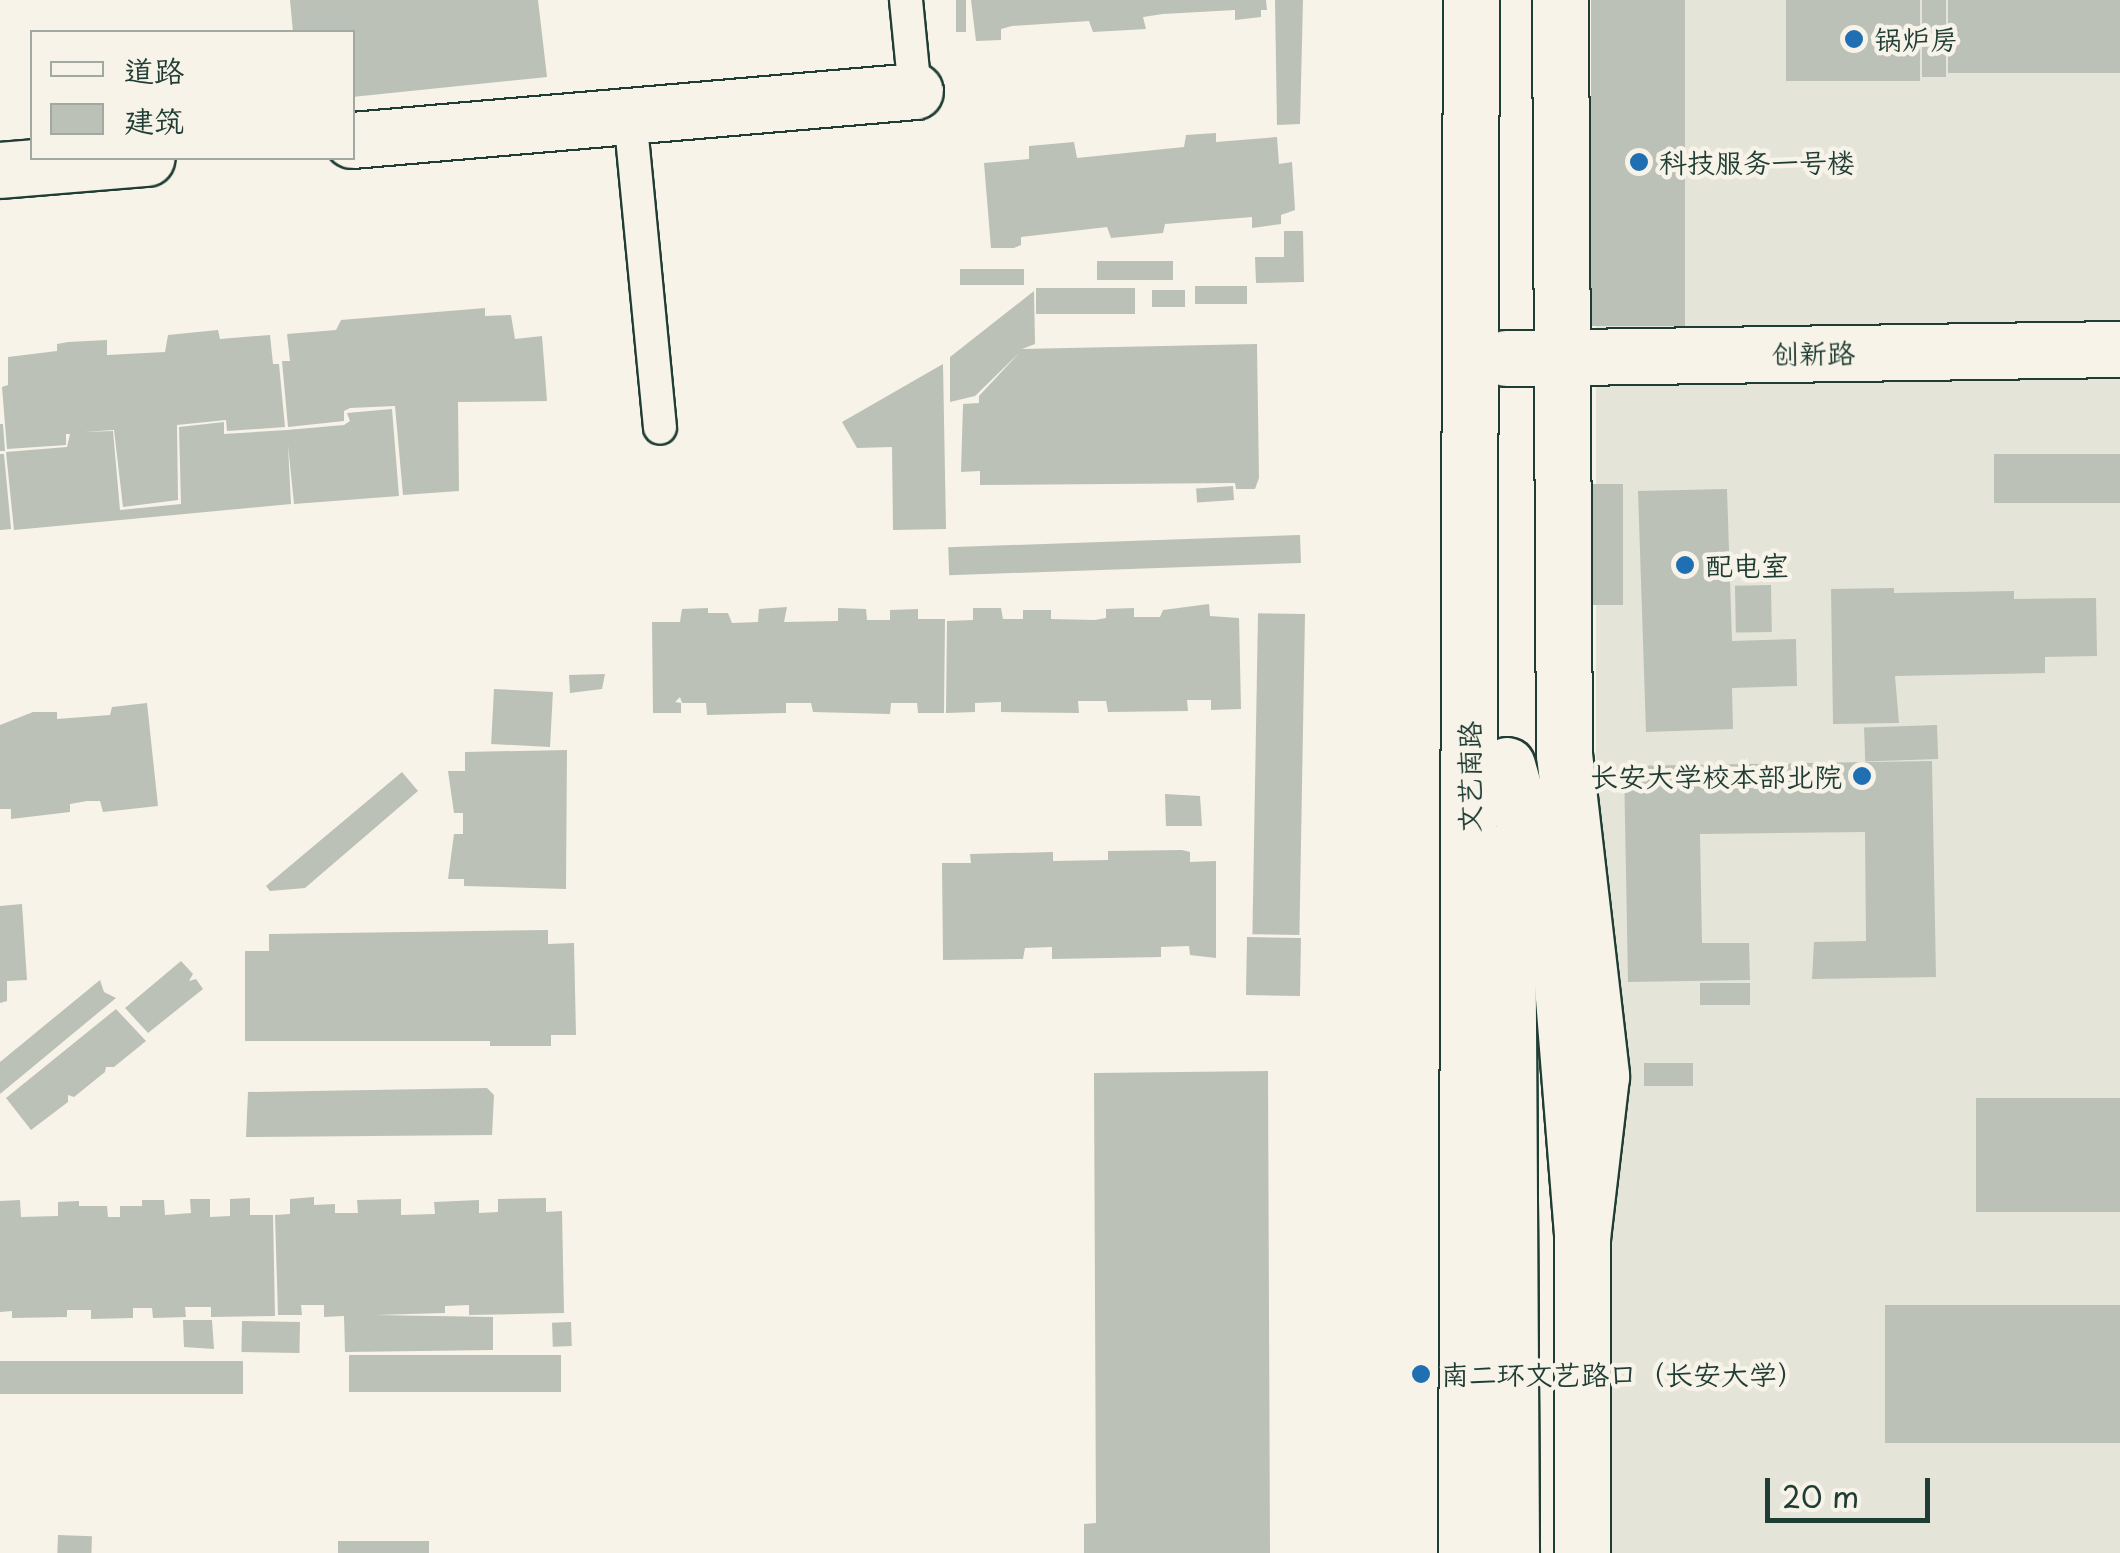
<!DOCTYPE html>
<meta charset="utf-8">
<style>
body{margin:0}
#map{position:relative;width:2120px;height:1553px;overflow:hidden;background:#f7f3e8;font-family:"Playpen Sans","LXGW WenKai TC",sans-serif}
div>[style]{position:absolute}
.built>*{inset:0;background:#e5e4d9;transform-origin:0 0}
.building>*{inset:0;background:#bbc1b6;transform-origin:0 0}
.roads{filter:drop-shadow(2px 0 #1f3d34) drop-shadow(-2px 0 #1f3d34) drop-shadow(0 2px #1f3d34) drop-shadow(0 -2px #1f3d34)}
.lane>*{height:32px;margin:-16px;padding:0 16px;transform-origin:16px;border-radius:16px;background:#f7f3e8}
.street>*{height:55px;margin:-27.5px;padding:0 27.5px;transform-origin:27.5px;border-radius:27.5px;background:#f7f3e8}
.secondary>*{height:55px;margin:-27.5px;padding:0 27.5px;transform-origin:27.5px;border-radius:27.5px;background:#f7f3e8}
.dots>*{width:28px;height:28px;translate:-50% -50%;box-sizing:border-box;border:5px solid #f7f3e8;border-radius:50%}
span{translate:-50% -50%;white-space:nowrap;text-align:center;line-height:1.15;-webkit-text-stroke:9px #f7f3e8;paint-order:stroke}
.poi-label{font-size:28px;color:#1f3d34}
.left{translate:0 -50%;text-align:left}
.right{translate:-100% -50%;text-align:right}
.street-label{font-size:28px;color:#1f3d34}
.legend{position:absolute;left:30px;top:30px;width:325px;height:130px;box-sizing:border-box;background:#f7f3e8;border:2px solid #a1aaa0;margin:0;padding:12px 18px;list-style:none;font-size:30px;color:#1f3d34}
.legend li{display:flex;align-items:center;gap:20px;height:50px}
.legend b{width:50px;border:2px solid #a1aaa0}
.scale{position:absolute;left:1765px;top:1478px;width:165px;height:45px;box-sizing:border-box;border:5px solid #1f3d34;border-top:0;padding-left:12px;font-size:30px;line-height:35px;white-space:nowrap;color:#1f3d34;-webkit-text-stroke:8px #f7f3e8;paint-order:stroke}
</style>
<div id="map">
<div class="built">
<div style="left:1596px;top:0;width:524px;height:1553px"></div>
</div>
<div class="building">
<div style="clip-path:polygon(290px 0,538px 0,547px 77px,352px 97px,352px 32px,293px 32px)"></div>
<div style="left:956px;top:0;width:10px;height:32px"></div>
<div style="clip-path:polygon(971px 0,1266px 0,1267px 10px,1261px 10px,1261px 17px,1235px 20px,1235px 10px,1163px 14px,1143px 17px,1146px 29px,1093px 32px,1089px 21px,1012px 26px,1001px 29px,1001px 40px,976px 41px)"></div>
<div style="clip-path:polygon(1275px 0,1303px 0,1300px 124px,1277px 125px)"></div>
<div style="left:1591px;top:0;width:94px;height:326px"></div>
<div style="left:1786px;top:0;width:134px;height:81px"></div>
<div style="left:1922px;top:0;width:24px;height:77px"></div>
<div style="left:1948px;top:0;width:172px;height:73px"></div>
<div style="clip-path:polygon(1216px 133px,1216px 142px,1277px 137px,1279px 164px,1292px 162px,1295px 210px,1281px 215px,1281px 224px,1252px 228px,1252px 217px,1165px 224px,1163px 233px,1111px 238px,1107px 227px,1021px 237px,1021px 245px,1014px 248px,991px 248px,984px 163px,1029px 159px,1029px 146px,1074px 142px,1077px 158px,1184px 147px,1186px 135px)"></div>
<div style="clip-path:polygon(1284px 231px,1303px 231px,1304px 282px,1256px 283px,1255px 257px,1284px 257px)"></div>
<div style="left:1173px;top:261px;width:19px;height:76px;rotate:90deg"></div>
<div style="left:1024px;top:269px;width:16px;height:64px;rotate:90deg"></div>
<div style="left:1247px;top:286px;width:18px;height:52px;rotate:90deg"></div>
<div style="left:1135px;top:288px;width:26px;height:99px;rotate:90deg"></div>
<div style="left:1152px;top:290px;width:33px;height:17px"></div>
<div style="clip-path:polygon(1034px 291px,1035px 344px,1022px 349px,1257px 344px,1259px 478px,1255px 489px,1236px 489px,1235px 483px,980px 485px,980px 471px,961px 472px,963px 404px,979px 403px,979px 396px,1020px 352px,975px 396px,950px 402px,950px 357px)"></div>
<div style="clip-path:polygon(485px 308px,485px 316px,511px 315px,515px 339px,542px 336px,547px 401px,458px 402px,459px 491px,403px 495px,395px 406px,350px 408px,344px 411px,344px 421px,288px 427px,282px 361px,290px 361px,287px 334px,336px 330px,341px 320px)"></div>
<div style="clip-path:polygon(218px 330px,220px 339px,270px 335px,273px 364px,279px 364px,285px 427px,227px 431px,226px 420px,177px 425px,178px 500px,123px 507px,114px 430px,84px 432px,113px 431px,120px 510px,181px 504px,179px 427px,224px 422px,224px 434px,287px 430px,344px 425px,350px 421px,347px 413px,392px 409px,399px 496px,294px 504px,288px 445px,291px 504px,14px 530px,6px 452px,67px 447px,70px 434px,66px 434px,66px 445px,7px 449px,2px 387px,8px 385px,8px 357px,57px 351px,57px 344px,68px 342px,107px 340px,107px 355px,165px 352px,168px 335px)"></div>
<div style="clip-path:polygon(943px 364px,946px 529px,893px 530px,892px 447px,857px 448px,842px 422px)"></div>
<div style="clip-path:polygon(0 424px,3px 424px,5px 451px,0 451px)"></div>
<div style="clip-path:polygon(0 454px,4px 454px,11px 529px,0 530px)"></div>
<div style="left:2120px;top:454px;width:49px;height:126px;rotate:90deg"></div>
<div style="left:1623px;top:484px;width:121px;height:44px;rotate:90deg"></div>
<div style="left:1233px;top:486px;width:14px;height:37px;rotate:86deg"></div>
<div style="clip-path:polygon(1727px 489px,1732px 641px,1796px 639px,1797px 686px,1732px 688px,1733px 729px,1646px 732px,1638px 491px)"></div>
<div style="left:1300px;top:535px;width:28px;height:352px;rotate:88deg"></div>
<div style="left:1771px;top:585px;width:47px;height:36px;rotate:89deg"></div>
<div style="clip-path:polygon(1894px 588px,1894px 593px,2014px 591px,2014px 599px,2096px 598px,2097px 656px,2045px 657px,2045px 673px,1895px 676px,1899px 723px,1833px 724px,1831px 589px)"></div>
<div style="clip-path:polygon(1209px 604px,1210px 616px,1239px 618px,1241px 709px,1211px 710px,1211px 700px,1187px 700px,1188px 711px,1108px 712px,1106px 701px,1078px 701px,1079px 713px,1001px 712px,1001px 702px,975px 703px,975px 712px,946px 713px,947px 621px,973px 620px,973px 608px,1001px 608px,1003px 619px,1023px 619px,1023px 610px,1051px 610px,1051px 619px,1095px 620px,1106px 618px,1106px 609px,1134px 608px,1134px 617px,1160px 617px,1163px 610px)"></div>
<div style="clip-path:polygon(787px 607px,784px 622px,838px 621px,838px 608px,866px 609px,867px 620px,890px 620px,890px 610px,918px 609px,918px 619px,945px 619px,944px 713px,918px 713px,917px 703px,891px 703px,890px 714px,813px 712px,811px 703px,786px 703px,786px 713px,707px 715px,706px 703px,682px 703px,680px 697px,675px 702px,681px 703px,681px 713px,653px 713px,652px 622px,680px 622px,682px 609px,708px 608px,708px 613px,728px 613px,732px 623px,758px 622px,759px 609px)"></div>
<div style="left:1305px;top:614px;width:321px;height:47px;rotate:91deg"></div>
<div style="clip-path:polygon(605px 674px,602px 689px,570px 693px,569px 675px)"></div>
<div style="left:494px;top:689px;width:59px;height:55px;rotate:3deg"></div>
<div style="clip-path:polygon(147px 703px,158px 806px,103px 812px,100px 801px,87px 801px,70px 804px,70px 812px,11px 819px,11px 809px,0 809px,0 725px,33px 712px,57px 712px,57px 719px,110px 715px,112px 707px)"></div>
<div style="left:1937px;top:725px;width:34px;height:73px;rotate:88deg"></div>
<div style="clip-path:polygon(567px 750px,566px 889px,464px 886px,464px 879px,448px 879px,454px 834px,463px 834px,463px 813px,454px 813px,448px 771px,465px 771px,465px 752px)"></div>
<div style="clip-path:polygon(1932px 761px,1936px 977px,1812px 979px,1814px 942px,1866px 941px,1865px 832px,1700px 834px,1702px 943px,1749px 943px,1750px 980px,1628px 982px,1624px 766px)"></div>
<div style="clip-path:polygon(402px 772px,418px 791px,305px 888px,270px 891px,266px 886px)"></div>
<div style="clip-path:polygon(1165px 794px,1200px 796px,1202px 826px,1166px 826px)"></div>
<div style="clip-path:polygon(1182px 850px,1190px 852px,1190px 862px,1216px 861px,1216px 958px,1190px 955px,1189px 946px,1161px 947px,1161px 957px,1052px 959px,1052px 947px,1025px 948px,1023px 959px,943px 960px,942px 863px,971px 863px,970px 854px,1053px 852px,1053px 861px,1108px 860px,1108px 851px)"></div>
<div style="clip-path:polygon(22px 904px,27px 980px,7px 981px,7px 1001px,0 1003px,0 906px)"></div>
<div style="clip-path:polygon(548px 930px,548px 944px,574px 943px,576px 1035px,551px 1035px,551px 1046px,490px 1046px,490px 1041px,245px 1041px,245px 951px,269px 951px,269px 934px)"></div>
<div style="left:1301px;top:938px;width:58px;height:54px;rotate:91deg"></div>
<div style="clip-path:polygon(181px 961px,193px 974px,189px 981px,196px 979px,203px 989px,148px 1033px,125px 1008px)"></div>
<div style="clip-path:polygon(100px 980px,104px 992px,116px 998px,0 1094px,0 1062px)"></div>
<div style="left:1750px;top:983px;width:22px;height:50px;rotate:90deg"></div>
<div style="clip-path:polygon(116px 1009px,146px 1041px,114px 1067px,106px 1067px,105px 1072px,74px 1097px,68px 1095px,68px 1102px,31px 1130px,6px 1098px)"></div>
<div style="left:1693px;top:1063px;width:23px;height:49px;rotate:90deg"></div>
<div style="clip-path:polygon(1268px 1071px,1270px 1553px,1084px 1553px,1084px 1524px,1096px 1523px,1094px 1073px)"></div>
<div style="clip-path:polygon(487px 1088px,494px 1095px,492px 1135px,246px 1137px,248px 1092px)"></div>
<div style="left:2120px;top:1098px;width:114px;height:144px;rotate:90deg"></div>
<div style="clip-path:polygon(314px 1197px,314px 1205px,335px 1204px,335px 1213px,358px 1213px,357px 1200px,401px 1199px,401px 1215px,435px 1214px,434px 1202px,479px 1200px,479px 1213px,498px 1212px,498px 1199px,546px 1198px,546px 1212px,562px 1211px,564px 1313px,469px 1315px,469px 1305px,445px 1306px,445px 1313px,375px 1315px,493px 1317px,493px 1350px,345px 1352px,344px 1316px,324px 1317px,324px 1305px,301px 1305px,302px 1315px,278px 1315px,275px 1215px,290px 1214px,290px 1199px)"></div>
<div style="clip-path:polygon(250px 1198px,250px 1215px,273px 1215px,275px 1316px,211px 1317px,211px 1307px,185px 1307px,186px 1317px,153px 1318px,152px 1308px,133px 1308px,133px 1318px,91px 1319px,91px 1310px,67px 1310px,67px 1317px,12px 1318px,12px 1311px,0 1312px,0 1201px,20px 1200px,21px 1217px,58px 1216px,58px 1202px,79px 1201px,79px 1206px,107px 1206px,108px 1217px,120px 1217px,120px 1206px,142px 1206px,142px 1200px,164px 1200px,165px 1215px,191px 1213px,190px 1199px,210px 1199px,210px 1217px,230px 1216px,230px 1199px)"></div>
<div style="left:2120px;top:1305px;width:138px;height:235px;rotate:90deg"></div>
<div style="clip-path:polygon(183px 1320px,212px 1320px,214px 1349px,184px 1347px)"></div>
<div style="left:242px;top:1321px;width:58px;height:31px;rotate:1deg"></div>
<div style="left:571px;top:1322px;width:24px;height:19px;rotate:88deg"></div>
<div style="left:349px;top:1355px;width:212px;height:37px"></div>
<div style="left:243px;top:1361px;width:33px;height:243px;rotate:90deg"></div>
<div style="left:58px;top:1535px;width:34px;height:18px;rotate:2deg"></div>
<div style="left:338px;top:1541px;width:91px;height:12px"></div>
</div>
<div class="roads">
<div class="lane">
<div style="left:906px;top:0;width:91px;rotate:84.4deg"></div>
<div style="left:630px;top:116px;width:313px;rotate:84.5deg"></div>
</div>
<div class="street">
<div style="left:1560px;top:0;width:754px;rotate:89.7deg"></div>
<div style="left:1564px;top:754px;width:324px;rotate:83.4deg"></div>
<div style="left:1601px;top:1076px;width:162px;rotate:96.7deg"></div>
<div style="left:1582px;top:1237px;width:316px;rotate:90deg"></div>
<div style="left:352px;top:140px;width:565px;rotate:-4.97deg"></div>
<div style="left:0;top:170px;width:147px;rotate:-4.7deg"></div>
<div style="left:1506px;top:358px;width:614px;rotate:-0.84deg"></div>
</div>
<div class="secondary">
<div style="left:1507px;top:765px;width:190px;rotate:74.1deg"></div>
<div style="left:1559px;top:948px;width:290px;rotate:85.4deg"></div>
<div style="left:1507px;top:851px;width:702px;rotate:89.67deg"></div>
<div style="left:1466px;top:1553px;width:1553px;rotate:-89.82deg"></div>
</div>
</div>
<div class="dots">
<div style="left:1854px;top:39px;background:#1f6fb2"></div>
<div style="left:1639px;top:162px;background:#1f6fb2"></div>
<div style="left:1685px;top:565px;background:#1f6fb2"></div>
<div style="left:1862px;top:776px;background:#1f6fb2"></div>
<div style="left:1421px;top:1374px;background:#1f6fb2"></div>
</div>
<div class="poi-label">
<span class="left" style="left:1874px;top:39px">锅炉房</span>
<span class="left" style="left:1659px;top:162px">科技服务一号楼</span>
<span class="left" style="left:1705px;top:565px">配电室</span>
<span class="right" style="left:1842px;top:776px">长安大学校本部北院</span>
<span class="left" style="left:1441px;top:1374px">南二环文艺路口（长安大学）</span>
</div>
<div class="street-label">
<span style="left:1813px;top:353px;rotate:-1deg">创新路</span>
<span style="left:1469px;top:777px;rotate:-90deg">文艺南路</span>
</div>
<ul class="legend">
<li><b style="height:12px;background:#f7f3e8"></b>道路</li>
<li><b style="height:28px;background:#bbc1b6"></b>建筑</li>
</ul>
<div class="scale">20 m</div>
</div>
